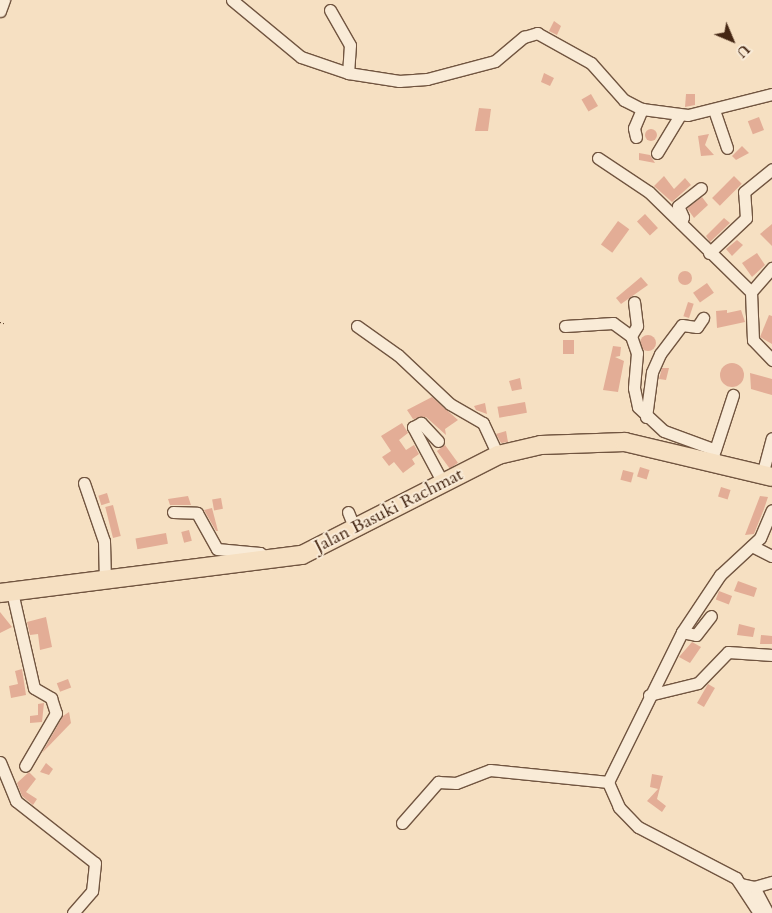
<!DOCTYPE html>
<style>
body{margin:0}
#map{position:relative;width:772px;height:913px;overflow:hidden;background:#f6e0c2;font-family:Cardo,serif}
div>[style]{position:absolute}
.building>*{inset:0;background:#e3ad96;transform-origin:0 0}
.round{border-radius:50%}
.path>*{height:1px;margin-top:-0.5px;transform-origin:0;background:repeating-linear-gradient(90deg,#452714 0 1px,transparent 0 3.5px)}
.roads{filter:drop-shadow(1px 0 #715540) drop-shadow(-1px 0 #715540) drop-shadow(0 1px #715540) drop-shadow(0 -1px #715540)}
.minor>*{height:11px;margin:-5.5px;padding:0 5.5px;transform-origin:5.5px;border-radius:5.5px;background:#f9ebd7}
.highway>*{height:18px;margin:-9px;padding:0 9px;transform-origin:9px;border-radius:9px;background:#f6e0c2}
span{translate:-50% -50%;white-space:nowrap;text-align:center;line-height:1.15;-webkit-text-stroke:4px #f9ebd7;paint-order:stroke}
.street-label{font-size:18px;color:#452714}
.north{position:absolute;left:707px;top:15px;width:50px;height:50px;-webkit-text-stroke:4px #f9ebd7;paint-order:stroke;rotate:135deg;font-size:14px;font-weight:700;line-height:20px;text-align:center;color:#452714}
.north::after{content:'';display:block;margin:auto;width:18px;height:22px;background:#452714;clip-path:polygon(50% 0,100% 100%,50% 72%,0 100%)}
</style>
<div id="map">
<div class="building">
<div style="clip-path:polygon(554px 21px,561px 26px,557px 35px,549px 31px)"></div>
<div style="clip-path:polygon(544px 73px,554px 78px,550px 86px,541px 82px)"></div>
<div style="left:591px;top:94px;width:14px;height:11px;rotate:60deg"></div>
<div style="clip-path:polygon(686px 94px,695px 94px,695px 105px,685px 107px)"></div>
<div style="clip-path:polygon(479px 108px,491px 109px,488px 131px,475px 131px)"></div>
<div style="left:759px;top:117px;width:14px;height:12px;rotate:69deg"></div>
<div class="round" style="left:645px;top:129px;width:12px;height:12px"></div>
<div style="clip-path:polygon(709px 134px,705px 145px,714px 155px,701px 156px,698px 136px)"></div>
<div style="clip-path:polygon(742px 146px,749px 153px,736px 160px,732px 156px)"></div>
<div style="clip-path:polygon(639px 153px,650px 155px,655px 163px,639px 160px)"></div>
<div style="clip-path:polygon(664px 176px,674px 189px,685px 178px,691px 185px,672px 202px,654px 186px)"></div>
<div style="left:734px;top:176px;width:11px;height:31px;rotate:45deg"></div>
<div style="clip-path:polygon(702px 197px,708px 205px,694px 218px,687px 208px)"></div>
<div style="left:645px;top:214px;width:19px;height:11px;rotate:47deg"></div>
<div style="clip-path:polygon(724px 218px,730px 223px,710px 242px,706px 236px)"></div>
<div style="left:618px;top:221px;width:14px;height:29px;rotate:36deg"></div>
<div style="clip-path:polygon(772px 224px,772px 246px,760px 234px)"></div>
<div style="clip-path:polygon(737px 240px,743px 245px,732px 256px,726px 249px)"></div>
<div style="clip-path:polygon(757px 253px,765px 265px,752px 277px,742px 263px)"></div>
<div class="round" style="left:678px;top:271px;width:14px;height:14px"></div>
<div style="clip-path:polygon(641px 277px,648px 285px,621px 304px,616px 298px)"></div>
<div style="left:707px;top:283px;width:12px;height:17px;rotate:55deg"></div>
<div style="left:688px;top:302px;width:6px;height:15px;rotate:18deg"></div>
<div style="clip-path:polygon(727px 310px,727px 313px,741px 310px,745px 322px,717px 328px,716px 311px)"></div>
<div style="clip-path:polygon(769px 315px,772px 316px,772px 344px,760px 337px)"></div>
<div class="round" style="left:640px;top:335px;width:16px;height:16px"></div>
<div style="left:563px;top:340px;width:11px;height:14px"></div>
<div style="clip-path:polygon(613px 346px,621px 347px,620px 356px,615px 357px,624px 361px,618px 392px,603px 390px)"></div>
<div class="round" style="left:720px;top:363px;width:24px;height:24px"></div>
<div style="clip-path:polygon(662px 368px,669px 368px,666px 380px,659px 379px)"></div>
<div style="clip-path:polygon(750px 373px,772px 379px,772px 395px,751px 389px)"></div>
<div style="clip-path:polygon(520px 378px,522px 389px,512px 391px,509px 381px)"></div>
<div style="clip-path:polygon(432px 397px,458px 420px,445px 429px,446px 435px,426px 417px,413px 419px,407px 410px)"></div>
<div style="left:525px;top:402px;width:11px;height:28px;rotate:80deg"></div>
<div style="clip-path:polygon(485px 403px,487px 414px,476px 410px,474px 406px)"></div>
<div style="clip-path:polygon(402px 423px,408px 433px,399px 440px,406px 450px,414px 445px,419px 454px,412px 459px,415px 464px,403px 473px,394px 462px,389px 466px,382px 457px,391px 451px,381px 436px)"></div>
<div style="clip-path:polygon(506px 431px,508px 442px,501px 443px,496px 434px)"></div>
<div style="left:445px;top:445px;width:22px;height:10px;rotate:54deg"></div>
<div style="left:640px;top:467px;width:10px;height:10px;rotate:17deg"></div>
<div style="left:623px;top:470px;width:11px;height:10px;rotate:15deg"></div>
<div style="left:721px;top:487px;width:10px;height:10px;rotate:17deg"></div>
<div style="left:107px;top:493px;width:10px;height:9px;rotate:73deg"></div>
<div style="clip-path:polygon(188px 496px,191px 505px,170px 505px,168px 499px)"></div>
<div style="clip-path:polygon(760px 496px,768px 497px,764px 509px,754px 534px,745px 535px)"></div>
<div style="left:221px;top:498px;width:11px;height:9px;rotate:80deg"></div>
<div style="left:113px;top:505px;width:32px;height:8px;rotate:76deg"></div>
<div style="clip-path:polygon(212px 508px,218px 531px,216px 531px,204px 510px)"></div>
<div style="left:189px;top:530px;width:11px;height:8px;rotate:75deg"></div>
<div style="left:166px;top:533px;width:11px;height:31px;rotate:80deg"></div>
<div style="clip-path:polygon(738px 581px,757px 588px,754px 597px,734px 591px)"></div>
<div style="left:719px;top:591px;width:14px;height:9px;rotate:21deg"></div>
<div style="clip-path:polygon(0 612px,12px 627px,0 633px)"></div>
<div style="clip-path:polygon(46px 617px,52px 647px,40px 650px,38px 634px,30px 635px,27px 622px)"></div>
<div style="clip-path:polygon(739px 624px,755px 628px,753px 637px,737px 635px)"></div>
<div style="clip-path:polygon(761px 635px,772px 636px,772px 644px,760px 644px)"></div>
<div style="clip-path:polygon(692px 642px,701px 647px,690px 663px,679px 657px)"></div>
<div style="clip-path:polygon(22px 669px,26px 695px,11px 698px,9px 686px,18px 684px,15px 671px)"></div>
<div style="left:68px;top:679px;width:9px;height:12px;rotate:69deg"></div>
<div style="left:708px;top:684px;width:8px;height:22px;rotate:30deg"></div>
<div style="clip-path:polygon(44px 703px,42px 722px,30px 723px,30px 716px,38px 715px,38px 704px)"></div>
<div style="clip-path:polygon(69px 712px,71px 723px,42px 753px,63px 716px)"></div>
<div style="clip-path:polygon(46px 763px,53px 769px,49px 775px,40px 772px)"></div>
<div style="clip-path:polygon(29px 772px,36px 779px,26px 792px,37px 799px,33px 805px,22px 796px,17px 783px)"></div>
<div style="clip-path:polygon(652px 774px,663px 776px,657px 799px,666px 806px,662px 812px,647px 801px,658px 789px,650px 787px)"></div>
</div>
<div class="path">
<div style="left:0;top:322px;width:6px;rotate:18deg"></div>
</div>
<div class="roads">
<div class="minor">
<div style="left:232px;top:0;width:89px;rotate:39.6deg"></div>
<div style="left:301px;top:57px;width:50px;rotate:18.8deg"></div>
<div style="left:348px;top:73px;width:52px;rotate:8.9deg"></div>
<div style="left:399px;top:81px;width:28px;rotate:-4deg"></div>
<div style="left:427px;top:79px;width:70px;rotate:-14.8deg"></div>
<div style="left:495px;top:61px;width:38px;rotate:-40deg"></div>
<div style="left:524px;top:37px;width:14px;rotate:-17deg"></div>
<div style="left:537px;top:33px;width:62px;rotate:29.1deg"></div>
<div style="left:591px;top:63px;width:50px;rotate:48.3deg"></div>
<div style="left:624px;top:100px;width:20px;rotate:27deg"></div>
<div style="left:642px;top:109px;width:46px;rotate:7.4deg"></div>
<div style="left:688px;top:115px;width:87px;rotate:-14deg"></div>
<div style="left:330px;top:10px;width:40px;rotate:60.3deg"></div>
<div style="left:350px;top:45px;width:28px;rotate:94deg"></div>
<div style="left:0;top:11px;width:12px;rotate:-70deg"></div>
<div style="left:714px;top:110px;width:40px;rotate:71.1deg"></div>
<div style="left:636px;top:137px;width:9px;rotate:-103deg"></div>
<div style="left:634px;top:128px;width:21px;rotate:-67deg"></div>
<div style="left:657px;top:153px;width:44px;rotate:-58.8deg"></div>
<div style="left:598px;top:158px;width:61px;rotate:33.7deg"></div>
<div style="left:649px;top:192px;width:143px;rotate:44.4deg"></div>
<div style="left:751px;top:292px;width:48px;rotate:87.6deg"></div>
<div style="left:753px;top:340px;width:28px;rotate:46deg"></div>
<div style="left:681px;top:223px;width:6px;rotate:-72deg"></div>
<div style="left:683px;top:217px;width:12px;rotate:-114deg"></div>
<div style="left:678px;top:206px;width:29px;rotate:-38deg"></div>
<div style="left:709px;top:253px;width:51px;rotate:-43.4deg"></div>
<div style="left:746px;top:218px;width:26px;rotate:-94deg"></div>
<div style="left:744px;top:192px;width:36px;rotate:-39deg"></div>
<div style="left:751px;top:292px;width:32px;rotate:-49deg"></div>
<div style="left:357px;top:326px;width:50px;rotate:35.3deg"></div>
<div style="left:398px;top:355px;width:71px;rotate:43.3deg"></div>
<div style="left:450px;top:404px;width:38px;rotate:30deg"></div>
<div style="left:483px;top:423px;width:35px;rotate:65deg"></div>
<div style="left:565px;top:326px;width:48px;rotate:-3.6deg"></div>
<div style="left:613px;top:323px;width:22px;rotate:36deg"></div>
<div style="left:631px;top:336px;width:18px;rotate:71deg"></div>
<div style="left:637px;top:353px;width:35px;rotate:95deg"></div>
<div style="left:634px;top:388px;width:19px;rotate:78deg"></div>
<div style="left:638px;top:407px;width:35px;rotate:43deg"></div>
<div style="left:664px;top:431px;width:52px;rotate:20.2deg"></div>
<div style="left:713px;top:449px;width:14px;rotate:82deg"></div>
<div style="left:631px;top:336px;width:12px;rotate:-59deg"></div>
<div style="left:637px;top:326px;width:24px;rotate:-97deg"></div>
<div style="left:646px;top:417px;width:45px;rotate:-82.4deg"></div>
<div style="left:652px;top:372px;width:20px;rotate:-66deg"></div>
<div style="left:660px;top:354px;width:36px;rotate:-53deg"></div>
<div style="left:682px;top:325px;width:15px;rotate:8deg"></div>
<div style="left:697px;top:327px;width:11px;rotate:-56deg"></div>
<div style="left:438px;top:441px;width:25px;rotate:-133deg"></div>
<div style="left:421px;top:423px;width:9px;rotate:153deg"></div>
<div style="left:413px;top:427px;width:64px;rotate:61.8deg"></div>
<div style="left:715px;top:450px;width:58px;rotate:-71.9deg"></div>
<div style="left:762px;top:475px;width:38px;rotate:-75deg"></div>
<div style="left:84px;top:483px;width:61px;rotate:71deg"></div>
<div style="left:104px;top:541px;width:40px;rotate:88.6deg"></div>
<div style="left:173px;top:512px;width:24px;rotate:2deg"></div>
<div style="left:197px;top:513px;width:41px;rotate:60.9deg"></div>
<div style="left:217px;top:549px;width:43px;rotate:5.3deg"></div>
<div style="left:260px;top:553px;width:8px;rotate:40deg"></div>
<div style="left:348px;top:512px;width:18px;rotate:68deg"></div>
<div style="left:752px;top:546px;width:22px;rotate:27deg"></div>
<div style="left:12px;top:592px;width:98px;rotate:77.1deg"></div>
<div style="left:34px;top:688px;width:20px;rotate:30deg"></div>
<div style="left:51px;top:698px;width:16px;rotate:72deg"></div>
<div style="left:56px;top:713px;width:61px;rotate:120.3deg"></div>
<div style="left:682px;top:632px;width:14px;rotate:12deg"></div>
<div style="left:696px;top:635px;width:24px;rotate:-52deg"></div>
<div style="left:649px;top:695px;width:50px;rotate:-13.8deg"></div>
<div style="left:698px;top:683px;width:43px;rotate:-45.9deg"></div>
<div style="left:728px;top:652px;width:44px;rotate:3.9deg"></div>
<div style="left:0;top:762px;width:42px;rotate:67.7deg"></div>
<div style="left:16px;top:801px;width:100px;rotate:38.1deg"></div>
<div style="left:95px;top:863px;width:28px;rotate:96deg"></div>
<div style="left:92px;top:891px;width:29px;rotate:131deg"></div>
<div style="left:402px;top:823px;width:55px;rotate:-48.7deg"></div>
<div style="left:438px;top:782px;width:18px;rotate:3deg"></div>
<div style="left:456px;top:783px;width:36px;rotate:-21deg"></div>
<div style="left:490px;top:770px;width:119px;rotate:5.8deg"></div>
<div style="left:741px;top:884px;width:13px;rotate:13deg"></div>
<div style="left:754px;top:887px;width:30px;rotate:62deg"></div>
<div style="left:754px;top:887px;width:19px;rotate:-16deg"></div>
<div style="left:759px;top:913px;width:42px;rotate:-123.3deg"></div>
<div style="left:736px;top:878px;width:110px;rotate:-152.5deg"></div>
<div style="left:638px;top:827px;width:28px;rotate:-134deg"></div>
<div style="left:619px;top:807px;width:27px;rotate:-114deg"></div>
<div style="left:608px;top:782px;width:167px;rotate:-63.7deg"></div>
<div style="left:682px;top:632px;width:69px;rotate:-56.3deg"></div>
<div style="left:720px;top:575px;width:54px;rotate:-42.8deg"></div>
<div style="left:760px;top:538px;width:30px;rotate:-67deg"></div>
</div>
<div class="highway">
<div style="left:0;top:593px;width:304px;rotate:-7.2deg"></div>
<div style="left:302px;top:555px;width:220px;rotate:-27deg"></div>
<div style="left:498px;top:455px;width:44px;rotate:-13.1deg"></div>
<div style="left:541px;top:445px;width:84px;rotate:-2deg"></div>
<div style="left:625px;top:442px;width:151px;rotate:13.4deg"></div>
</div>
</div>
<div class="street-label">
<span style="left:389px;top:511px;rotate:-27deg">Jalan Basuki Rachmat</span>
</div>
<div class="north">U</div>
</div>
